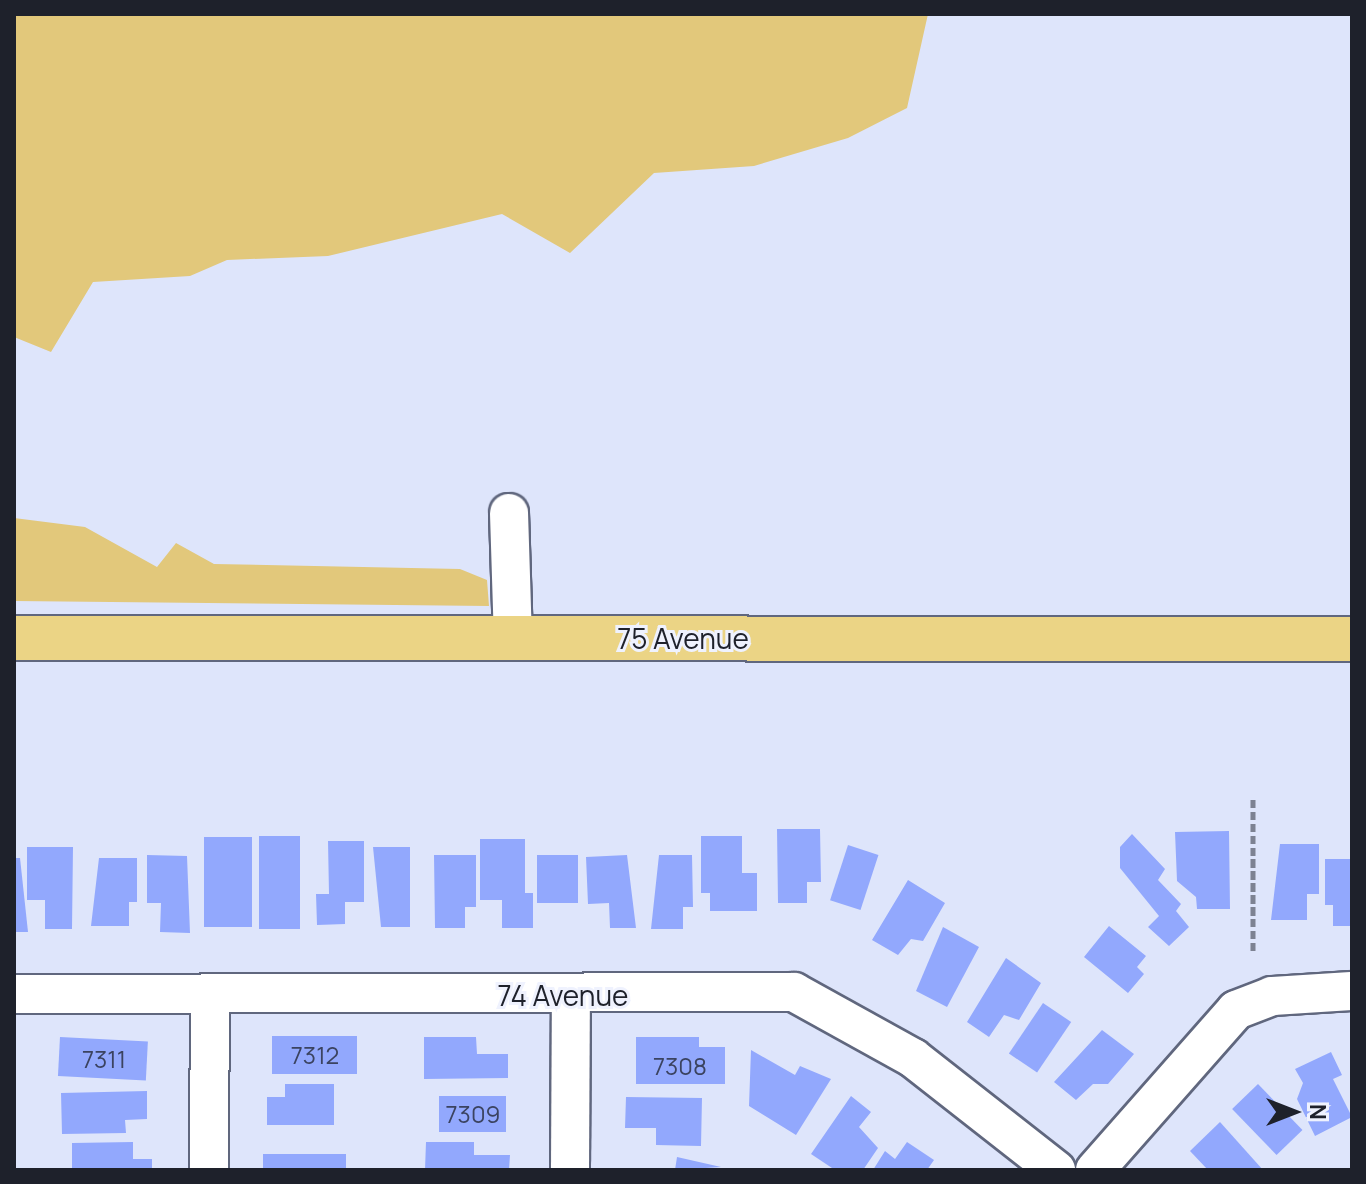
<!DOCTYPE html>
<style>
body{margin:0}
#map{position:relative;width:1366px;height:1184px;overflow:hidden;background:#dee5fb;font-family:Manrope,sans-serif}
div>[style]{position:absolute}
.green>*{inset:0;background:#e2c87b}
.building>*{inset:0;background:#92a8fd;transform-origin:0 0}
.path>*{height:5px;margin-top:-2.5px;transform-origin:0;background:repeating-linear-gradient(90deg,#7d8292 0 8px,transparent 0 12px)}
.roads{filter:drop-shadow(2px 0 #60677e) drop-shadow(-2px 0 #60677e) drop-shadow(0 2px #60677e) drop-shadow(0 -2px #60677e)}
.minor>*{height:38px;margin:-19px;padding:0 19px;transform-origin:19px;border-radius:19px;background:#fff}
.major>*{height:44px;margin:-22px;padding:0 22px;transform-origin:22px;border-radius:22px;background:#ebd485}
span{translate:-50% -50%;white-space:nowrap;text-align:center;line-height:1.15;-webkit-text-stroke:6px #eff2fe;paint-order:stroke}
.number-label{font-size:24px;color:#3b4360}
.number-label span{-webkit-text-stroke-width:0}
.street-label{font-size:28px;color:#1e212b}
.frame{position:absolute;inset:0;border:16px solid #1e212b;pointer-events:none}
.north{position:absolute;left:1254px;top:1072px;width:80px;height:80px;-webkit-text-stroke:6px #eff2fe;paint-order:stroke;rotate:90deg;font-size:22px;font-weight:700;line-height:32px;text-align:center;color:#1e212b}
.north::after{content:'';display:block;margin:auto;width:28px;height:36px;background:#1e212b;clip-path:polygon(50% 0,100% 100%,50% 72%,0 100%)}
</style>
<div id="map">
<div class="green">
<div style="clip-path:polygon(14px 14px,928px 14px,907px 108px,848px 138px,754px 166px,654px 173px,570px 253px,502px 214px,328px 256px,227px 260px,190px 276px,93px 282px,51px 352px,14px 337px)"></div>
<div style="clip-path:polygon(14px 518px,85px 527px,157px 567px,176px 543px,214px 564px,460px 569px,487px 580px,489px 606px,14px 601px)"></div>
</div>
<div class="building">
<div style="clip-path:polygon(777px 829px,820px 829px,821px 882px,807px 882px,807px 903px,778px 903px)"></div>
<div style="clip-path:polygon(1229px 831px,1230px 909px,1197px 909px,1196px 897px,1177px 881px,1175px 832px)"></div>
<div style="clip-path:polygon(1132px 834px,1165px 869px,1158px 880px,1181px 904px,1176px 911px,1189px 927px,1169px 946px,1148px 927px,1159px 916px,1120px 868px,1120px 847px)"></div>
<div style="left:259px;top:836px;width:41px;height:93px"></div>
<div style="clip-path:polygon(701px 836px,742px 836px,742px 873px,757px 873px,757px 911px,710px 911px,710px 893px,701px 893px)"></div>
<div style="left:204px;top:837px;width:48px;height:90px"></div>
<div style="clip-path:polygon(480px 839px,525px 839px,525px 893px,533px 893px,533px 928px,502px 928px,502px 900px,480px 900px)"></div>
<div style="clip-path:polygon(328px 841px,364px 841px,364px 902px,345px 902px,345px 924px,317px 925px,316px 894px,329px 894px)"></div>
<div style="clip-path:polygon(1280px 844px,1319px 844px,1319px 894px,1307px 894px,1307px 920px,1271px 920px)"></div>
<div style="left:848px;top:845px;width:32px;height:58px;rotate:18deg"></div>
<div style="clip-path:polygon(27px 847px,73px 847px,72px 929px,45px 929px,45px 900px,27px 900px)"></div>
<div style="clip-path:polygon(373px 847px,410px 847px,410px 927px,381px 927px)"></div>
<div style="clip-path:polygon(147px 855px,187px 856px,190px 933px,160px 932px,161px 903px,147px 903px)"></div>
<div style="clip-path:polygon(434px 855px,476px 855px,476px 907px,465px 907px,465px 928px,435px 928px)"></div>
<div style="left:537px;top:855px;width:41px;height:48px"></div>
<div style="clip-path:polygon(627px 855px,636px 928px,610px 928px,609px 903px,588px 904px,586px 857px)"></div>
<div style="clip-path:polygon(659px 855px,692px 855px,693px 907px,683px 907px,683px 929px,651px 929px)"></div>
<div style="clip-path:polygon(14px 858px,20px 858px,28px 932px,14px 932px)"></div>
<div style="clip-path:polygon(99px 858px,137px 858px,137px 902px,129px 902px,129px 926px,91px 926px)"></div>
<div style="clip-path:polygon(1325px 859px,1352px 859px,1352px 926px,1333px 926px,1333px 905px,1325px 905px)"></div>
<div style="clip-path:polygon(908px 880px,945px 903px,923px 941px,911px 939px,898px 955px,872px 940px)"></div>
<div style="clip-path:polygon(1109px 926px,1146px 956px,1137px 967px,1144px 974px,1128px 993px,1084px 957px)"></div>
<div style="clip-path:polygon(943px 927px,979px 947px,947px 1007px,916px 991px)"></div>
<div style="clip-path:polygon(1006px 958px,1041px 983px,1019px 1020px,1004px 1015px,989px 1037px,967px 1022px)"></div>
<div style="left:1043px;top:1003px;width:34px;height:61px;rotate:34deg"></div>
<div style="clip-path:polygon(1102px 1030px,1134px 1054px,1108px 1084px,1093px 1084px,1076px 1100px,1054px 1082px)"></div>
<div style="left:357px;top:1036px;width:38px;height:85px;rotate:90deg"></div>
<div style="left:60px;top:1037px;width:88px;height:39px;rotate:3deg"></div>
<div style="clip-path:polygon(424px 1037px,476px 1037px,477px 1054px,508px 1054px,508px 1078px,424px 1079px)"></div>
<div style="clip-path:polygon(636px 1037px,699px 1037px,699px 1047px,725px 1047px,725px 1084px,636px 1084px)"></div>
<div style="clip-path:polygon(751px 1050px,795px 1075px,800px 1066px,831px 1079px,796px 1135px,749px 1106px)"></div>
<div style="clip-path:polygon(1331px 1052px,1342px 1075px,1333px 1079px,1352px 1117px,1315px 1136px,1297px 1099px,1303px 1083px,1295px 1069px)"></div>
<div style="clip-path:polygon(285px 1084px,334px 1084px,334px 1125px,267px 1125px,267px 1097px,285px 1097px)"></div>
<div style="left:1258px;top:1084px;width:64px;height:36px;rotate:46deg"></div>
<div style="clip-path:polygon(147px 1091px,147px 1119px,125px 1120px,126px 1133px,62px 1134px,61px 1093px)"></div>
<div style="left:439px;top:1096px;width:67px;height:36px"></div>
<div style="clip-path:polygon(851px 1096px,871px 1112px,859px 1127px,878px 1148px,863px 1170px,835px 1170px,811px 1154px)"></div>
<div style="clip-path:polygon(626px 1097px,702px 1098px,701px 1146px,656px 1145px,656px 1128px,625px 1128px)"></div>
<div style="clip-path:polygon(1220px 1122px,1263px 1170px,1208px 1170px,1190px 1151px)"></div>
<div style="clip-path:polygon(133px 1142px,133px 1159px,152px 1159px,152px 1170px,72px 1170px,72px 1143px)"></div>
<div style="clip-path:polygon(426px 1142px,474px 1142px,474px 1155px,510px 1155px,509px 1170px,425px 1170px)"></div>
<div style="clip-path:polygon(907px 1142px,934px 1160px,927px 1170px,873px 1170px,885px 1151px,895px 1159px)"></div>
<div style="left:263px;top:1154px;width:83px;height:16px"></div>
<div style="clip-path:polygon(677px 1157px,721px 1167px,675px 1170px)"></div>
</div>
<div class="path">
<div style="left:1253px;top:951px;width:153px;rotate:-90deg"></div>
</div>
<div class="roads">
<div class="minor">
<div style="left:509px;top:513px;width:124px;rotate:88.2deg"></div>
<div style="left:14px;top:994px;width:780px;rotate:-0.15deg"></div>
<div style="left:794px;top:992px;width:136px;rotate:29deg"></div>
<div style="left:913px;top:1058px;width:182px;rotate:38.1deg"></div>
<div style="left:209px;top:1170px;width:173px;rotate:-89.7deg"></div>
<div style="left:570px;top:1170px;width:175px;rotate:-89.7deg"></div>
<div style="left:1095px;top:1170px;width:213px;rotate:-48.6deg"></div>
<div style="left:1236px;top:1010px;width:39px;rotate:-21deg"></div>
<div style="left:1272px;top:996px;width:80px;rotate:-3.6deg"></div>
</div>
<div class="major">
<div style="left:14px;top:638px;width:1338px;rotate:0.04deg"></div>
</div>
</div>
<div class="number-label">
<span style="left:315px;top:1055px">7312</span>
<span style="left:104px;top:1059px">7311</span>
<span style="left:680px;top:1066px">7308</span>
<span style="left:473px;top:1114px">7309</span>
</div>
<div class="street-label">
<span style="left:683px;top:638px">75 Avenue</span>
<span style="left:563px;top:995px">74 Avenue</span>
</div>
<div class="frame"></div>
<div class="north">N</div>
</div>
